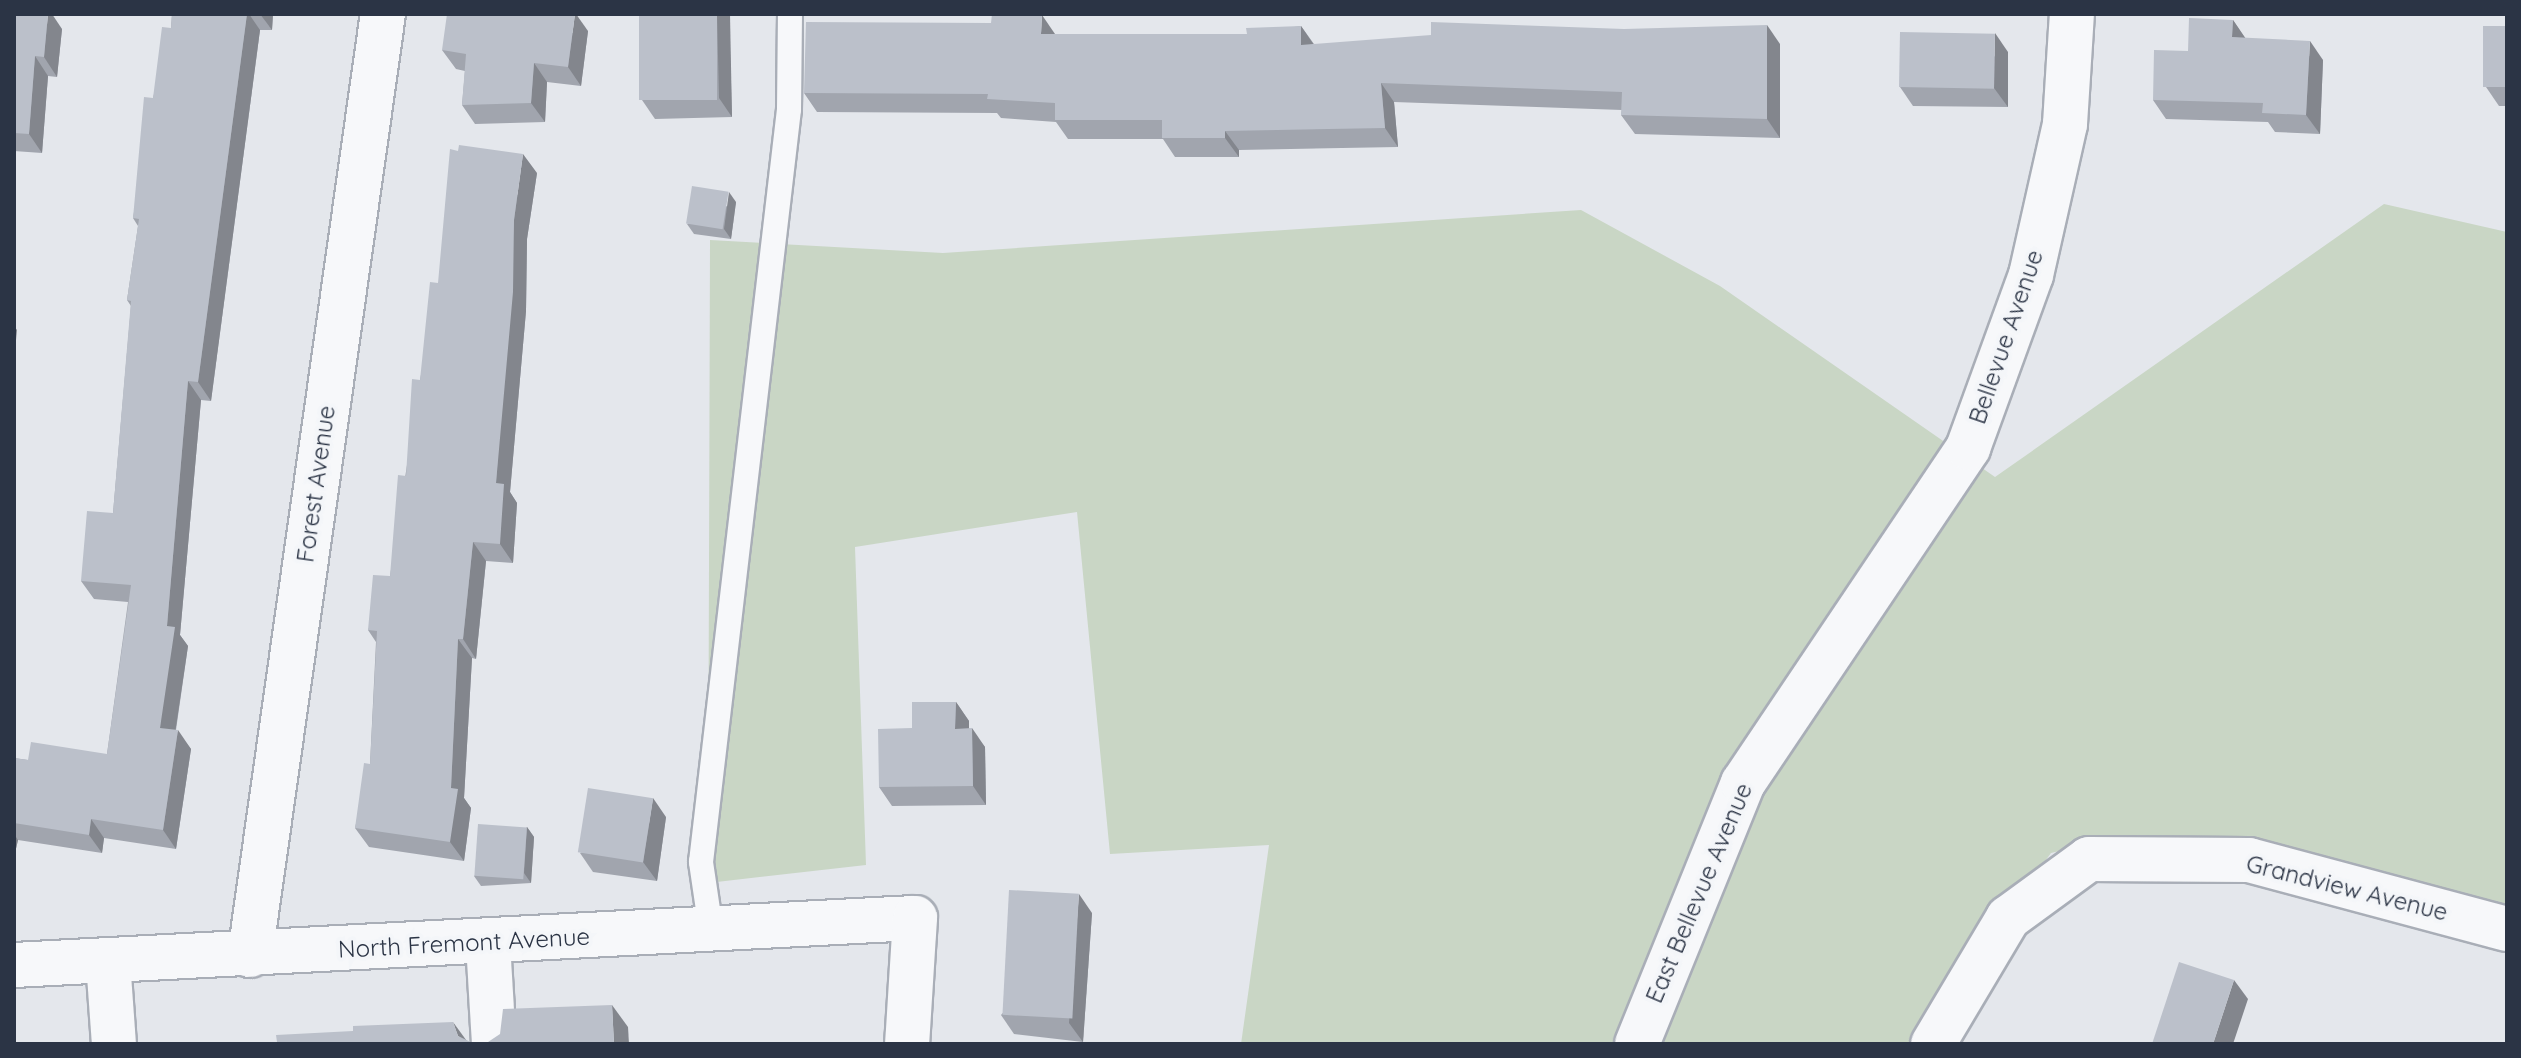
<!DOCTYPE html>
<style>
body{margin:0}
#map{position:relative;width:2521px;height:1058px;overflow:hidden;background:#e4e7ec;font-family:Quicksand,sans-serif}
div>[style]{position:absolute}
.green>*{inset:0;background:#c9d6c5}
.roads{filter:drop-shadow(2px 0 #a9aeb7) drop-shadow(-2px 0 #a9aeb7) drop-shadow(0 2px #a9aeb7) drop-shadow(0 -2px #a9aeb7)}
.lane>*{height:24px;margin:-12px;padding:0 12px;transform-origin:12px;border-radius:12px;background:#f7f8fa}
.street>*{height:44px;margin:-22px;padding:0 22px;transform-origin:22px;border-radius:22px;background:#f7f8fa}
.wall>*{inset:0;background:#a1a5ae}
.shaded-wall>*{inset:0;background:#83868d}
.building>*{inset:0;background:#bbc0ca;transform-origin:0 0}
span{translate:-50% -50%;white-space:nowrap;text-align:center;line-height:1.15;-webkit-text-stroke:8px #f4f6f9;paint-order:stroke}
.street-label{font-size:24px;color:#2b3445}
.frame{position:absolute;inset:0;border:16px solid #2b3445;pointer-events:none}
</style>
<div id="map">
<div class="green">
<div style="clip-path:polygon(2384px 204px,2507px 232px,2507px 910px,2105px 840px,2051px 853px,1908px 1044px,1241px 1044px,1269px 845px,1110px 854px,1077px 512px,855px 547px,866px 865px,708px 883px,710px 240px,943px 253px,1581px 210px,1720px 286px,1995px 477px)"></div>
</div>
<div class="roads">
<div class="lane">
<div style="left:711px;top:930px;width:69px;rotate:-98.4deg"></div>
<div style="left:701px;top:862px;width:758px;rotate:-83.33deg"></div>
<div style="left:789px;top:109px;width:95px;rotate:-89.4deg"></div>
</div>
<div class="street">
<div style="left:488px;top:943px;width:101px;rotate:86.6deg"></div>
<div style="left:250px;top:955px;width:950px;rotate:-81.96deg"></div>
<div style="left:108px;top:961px;width:83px;rotate:85.9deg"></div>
<div style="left:14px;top:965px;width:902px;rotate:-2.99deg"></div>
<div style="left:915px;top:918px;width:126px;rotate:93.6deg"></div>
<div style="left:1637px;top:1044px;width:282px;rotate:-67.9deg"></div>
<div style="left:1743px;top:783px;width:404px;rotate:-56.1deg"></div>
<div style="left:1968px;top:448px;width:184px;rotate:-70deg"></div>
<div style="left:2031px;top:275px;width:155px;rotate:-77.3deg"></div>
<div style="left:2065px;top:124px;width:110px;rotate:-86.4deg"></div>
<div style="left:1933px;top:1044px;width:147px;rotate:-59.2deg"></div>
<div style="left:2008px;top:918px;width:100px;rotate:-36.1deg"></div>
<div style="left:2089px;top:859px;width:160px;rotate:0.4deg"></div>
<div style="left:2249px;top:860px;width:267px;rotate:15deg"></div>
</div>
</div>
<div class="wall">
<div style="clip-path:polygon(14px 14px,62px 29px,57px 77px,48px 76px,42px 153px,14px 151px)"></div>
<div style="clip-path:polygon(172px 14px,273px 14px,272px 30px,260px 30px,211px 401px,201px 400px,180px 635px,188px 646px,176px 730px,191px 749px,176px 849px,104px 838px,102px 853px,18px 840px,14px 857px,14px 758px,28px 760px,107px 754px,128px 602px,94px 599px,81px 581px,113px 513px,131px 306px,127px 300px,138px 226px,133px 218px,153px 98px,171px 28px)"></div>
<div style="clip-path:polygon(639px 14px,729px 14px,732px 117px,655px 119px,642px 100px)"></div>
<div style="clip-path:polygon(2233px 20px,2245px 38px,2323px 60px,2320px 134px,2275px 132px,2268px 122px,2166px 119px,2153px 100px,2188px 51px)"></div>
<div style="clip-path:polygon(991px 23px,1055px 34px,1247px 34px,1301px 26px,1314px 44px,1780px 44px,1780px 138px,1635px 134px,1621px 115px,1622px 110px,1394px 102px,1398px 147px,1239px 150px,1239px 157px,1175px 157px,1163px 139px,1068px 139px,1056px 122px,1001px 118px,997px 113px,817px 112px,804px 93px)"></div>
<div style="clip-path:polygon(2507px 26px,2507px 106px,2499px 106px,2486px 87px)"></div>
<div style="clip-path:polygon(588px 31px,581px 86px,547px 82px,545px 122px,475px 124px,462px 105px,465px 71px,456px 69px,442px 50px)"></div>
<div style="clip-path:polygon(2008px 52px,2008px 107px,1913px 106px,1900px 87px)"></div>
<div style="clip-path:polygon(537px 173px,527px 239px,526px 311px,510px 492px,517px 503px,513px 563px,486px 561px,476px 659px,472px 658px,464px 798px,471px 808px,464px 861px,369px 847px,355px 828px,370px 764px,376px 642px,368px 630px,390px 576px,420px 380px,438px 283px)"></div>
<div style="clip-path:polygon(736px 202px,731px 239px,694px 234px,687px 224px)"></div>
<div style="clip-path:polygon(956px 702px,969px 721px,969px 728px,985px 747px,986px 805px,892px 806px,879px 787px,912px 728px)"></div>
<div style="clip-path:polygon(666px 817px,657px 881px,593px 872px,580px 853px)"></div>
<div style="clip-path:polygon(527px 827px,534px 837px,531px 883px,481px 886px,474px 876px)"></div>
<div style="clip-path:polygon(1092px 913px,1083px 1042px,1014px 1034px,1001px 1015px)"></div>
</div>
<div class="shaded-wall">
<div style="clip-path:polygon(48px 14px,52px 14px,62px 29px,57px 77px,44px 57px)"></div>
<div style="clip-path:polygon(247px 14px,249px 14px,260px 30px,211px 401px,198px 382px)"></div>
<div style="clip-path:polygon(260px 14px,273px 14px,272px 30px)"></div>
<div style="clip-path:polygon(575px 14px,576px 14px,588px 31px,581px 86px,568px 67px)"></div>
<div style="clip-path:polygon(717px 14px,730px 14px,732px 117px,719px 98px)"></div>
<div style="clip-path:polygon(1042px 15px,1055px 34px,1041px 34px)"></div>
<div style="clip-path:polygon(2233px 20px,2246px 39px,2232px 37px)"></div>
<div style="clip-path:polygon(1767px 25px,1780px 44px,1780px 138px,1767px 119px)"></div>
<div style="clip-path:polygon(1301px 26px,1314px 45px,1301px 45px)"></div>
<div style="clip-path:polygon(1995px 33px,2008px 52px,2008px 107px,1994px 88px)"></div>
<div style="clip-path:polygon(2310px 41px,2323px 60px,2320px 134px,2306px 115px)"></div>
<div style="clip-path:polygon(35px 56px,48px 76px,42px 153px,29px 134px)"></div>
<div style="clip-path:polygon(534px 63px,547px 82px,545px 122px,531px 103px)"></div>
<div style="clip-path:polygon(1381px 83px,1394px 102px,1398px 147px,1385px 128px)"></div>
<div style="clip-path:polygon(1225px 131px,1239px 150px,1239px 157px,1225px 138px)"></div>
<div style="clip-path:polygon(523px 154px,537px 173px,527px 239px,526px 311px,510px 492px,517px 503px,513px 563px,500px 544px,496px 483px,514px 220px)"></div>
<div style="clip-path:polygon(729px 192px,736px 202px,731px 239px,724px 229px)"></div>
<div style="clip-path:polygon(14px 326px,17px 330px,14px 360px)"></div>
<div style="clip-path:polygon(188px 381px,201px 400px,180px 635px,188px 646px,173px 747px,160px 728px,167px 626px)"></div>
<div style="clip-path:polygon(473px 542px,486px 561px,476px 659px,463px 639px)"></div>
<div style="clip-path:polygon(458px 639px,472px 658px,464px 798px,471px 808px,464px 861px,450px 842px,451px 788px)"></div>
<div style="clip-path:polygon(956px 702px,969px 721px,969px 748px,955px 729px)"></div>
<div style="clip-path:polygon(972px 728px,985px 747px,986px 805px,973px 786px)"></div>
<div style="clip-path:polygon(178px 730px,191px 749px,176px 849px,163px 830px)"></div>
<div style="clip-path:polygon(653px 798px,666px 817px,657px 881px,643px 862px)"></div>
<div style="clip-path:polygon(91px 819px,104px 838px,102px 853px,89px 835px)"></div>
<div style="clip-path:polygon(527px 827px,534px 837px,531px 883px,524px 873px)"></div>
<div style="clip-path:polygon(14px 834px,18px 840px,14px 857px)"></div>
<div style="clip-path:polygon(1079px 894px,1092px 913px,1083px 1042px,1069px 1023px)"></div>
<div style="clip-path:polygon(2234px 980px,2248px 999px,2233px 1044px,2213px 1044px)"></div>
<div style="clip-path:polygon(612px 1005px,628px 1027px,629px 1044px,614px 1044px)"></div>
<div style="clip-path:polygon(453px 1022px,469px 1044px,458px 1036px)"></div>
</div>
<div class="building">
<div style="clip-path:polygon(14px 14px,48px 14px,44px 57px,35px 56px,29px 134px,14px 133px)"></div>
<div style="clip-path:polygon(172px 14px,247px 14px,198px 382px,188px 381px,167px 626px,175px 627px,160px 728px,178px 730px,163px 830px,91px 819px,89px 835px,14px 823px,14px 758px,28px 760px,31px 742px,107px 754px,131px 585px,81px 581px,87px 511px,113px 513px,131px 301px,127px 300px,139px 219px,133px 218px,144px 97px,153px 98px,162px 27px,171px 28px)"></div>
<div style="clip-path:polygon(447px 14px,575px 14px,568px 67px,534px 63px,531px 103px,462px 105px,466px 54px,442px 50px)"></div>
<div style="left:639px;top:14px;width:78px;height:86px"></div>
<div style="clip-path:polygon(992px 14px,1042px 15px,1041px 34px,1247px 34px,1246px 28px,1301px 26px,1301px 45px,1431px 35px,1431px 22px,1624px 29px,1767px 25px,1767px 119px,1621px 115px,1622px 92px,1381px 83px,1385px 128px,1225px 131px,1225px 138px,1162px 138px,1162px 120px,1055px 120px,1055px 103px,987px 99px,988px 94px,804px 93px,806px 22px,991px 23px)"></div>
<div style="clip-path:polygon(2189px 18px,2233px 20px,2232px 37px,2310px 41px,2306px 115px,2262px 113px,2263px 103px,2153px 100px,2154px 50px,2188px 51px)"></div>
<div style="left:2507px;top:26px;width:61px;height:24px;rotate:90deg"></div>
<div style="left:1900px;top:32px;width:95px;height:55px;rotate:1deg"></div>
<div style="clip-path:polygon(459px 145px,523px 154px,514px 220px,513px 292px,496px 483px,504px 484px,500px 544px,473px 542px,463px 639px,458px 639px,451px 788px,458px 789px,450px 842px,355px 828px,364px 763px,370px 764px,377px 631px,368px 630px,373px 575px,390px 576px,398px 475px,406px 476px,412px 379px,420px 380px,430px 282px,438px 283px,450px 149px,458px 151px)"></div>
<div style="left:692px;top:186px;width:37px;height:38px;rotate:9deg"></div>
<div style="clip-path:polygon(912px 702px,956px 702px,955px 729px,972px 728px,973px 786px,879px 787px,878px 729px,912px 728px)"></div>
<div style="left:588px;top:788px;width:66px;height:65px;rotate:9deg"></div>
<div style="left:478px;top:824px;width:49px;height:52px;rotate:4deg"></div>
<div style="left:1009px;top:890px;width:70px;height:125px;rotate:3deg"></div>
<div style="clip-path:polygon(2179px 962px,2234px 980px,2213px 1044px,2152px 1044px)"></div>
<div style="clip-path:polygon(612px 1005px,614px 1044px,485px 1044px,500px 1034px,503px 1009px)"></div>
<div style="clip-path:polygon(453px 1022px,458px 1036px,475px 1044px,235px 1044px,277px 1042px,276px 1035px,353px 1031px,353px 1026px)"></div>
</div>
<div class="street-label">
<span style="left:2006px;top:337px;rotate:-71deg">Bellevue Avenue</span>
<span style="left:316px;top:484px;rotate:-82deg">Forest Avenue</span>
<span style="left:2347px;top:888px;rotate:14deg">Grandview Avenue</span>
<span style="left:1699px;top:893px;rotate:-67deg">East Bellevue Avenue</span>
<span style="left:464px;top:943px;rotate:-3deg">North Fremont Avenue</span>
</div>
<div class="frame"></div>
</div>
